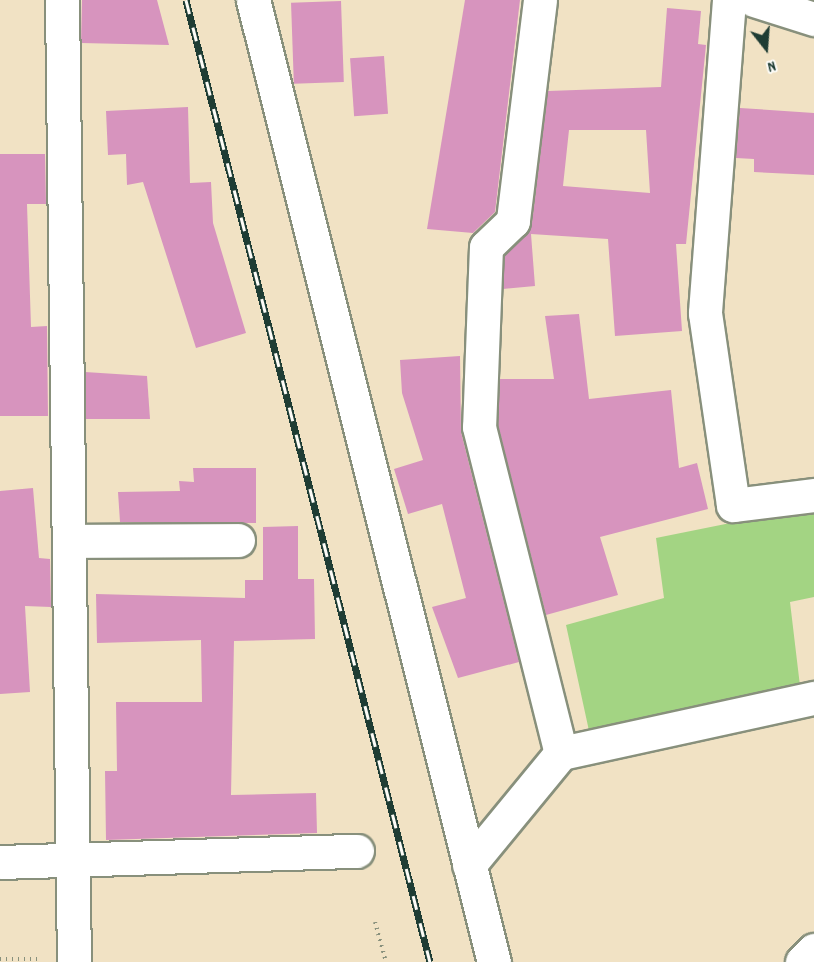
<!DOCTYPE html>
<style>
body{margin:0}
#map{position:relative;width:814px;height:962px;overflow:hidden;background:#f1e2c4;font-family:Dekko,sans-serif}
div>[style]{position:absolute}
.green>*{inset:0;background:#a3d483}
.building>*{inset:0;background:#d794be;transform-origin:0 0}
.path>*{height:4px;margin-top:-2px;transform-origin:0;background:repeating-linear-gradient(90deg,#88907c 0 1.5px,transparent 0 6px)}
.roads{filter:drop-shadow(2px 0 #88907c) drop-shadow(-2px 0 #88907c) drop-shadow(0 2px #88907c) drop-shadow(0 -2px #88907c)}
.minor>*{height:33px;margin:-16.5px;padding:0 16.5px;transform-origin:16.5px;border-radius:16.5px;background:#fff}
.tertiary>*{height:33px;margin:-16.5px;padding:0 16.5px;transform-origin:16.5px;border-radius:16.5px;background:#fff}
.rail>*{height:7px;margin-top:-3.5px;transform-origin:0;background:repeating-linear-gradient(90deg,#fdfcf7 0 14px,#1f3d34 0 28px);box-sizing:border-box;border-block:2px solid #1f3d34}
span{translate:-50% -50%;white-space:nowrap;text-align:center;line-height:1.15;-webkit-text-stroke:6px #fdfcf7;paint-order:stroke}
.north{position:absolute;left:736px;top:18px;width:60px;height:60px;-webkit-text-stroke:4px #fdfcf7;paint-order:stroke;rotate:163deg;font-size:16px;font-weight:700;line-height:24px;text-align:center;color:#1f3d34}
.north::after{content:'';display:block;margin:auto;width:21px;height:27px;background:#1f3d34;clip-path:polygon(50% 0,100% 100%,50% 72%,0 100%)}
</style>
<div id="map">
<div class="green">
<div style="clip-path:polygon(814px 506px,814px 597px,790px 602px,800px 686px,591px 740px,566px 625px,664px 598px,656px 538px)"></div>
</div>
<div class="building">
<div style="clip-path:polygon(82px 0,157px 0,169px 45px,81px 43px)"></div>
<div style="clip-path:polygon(465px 0,520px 0,495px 212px,473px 233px,427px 229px)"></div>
<div style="left:341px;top:1px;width:81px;height:50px;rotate:88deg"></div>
<div style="clip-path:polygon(evenodd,667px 8px,701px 11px,698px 44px,706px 45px,686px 244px,676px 244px,682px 331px,615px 336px,608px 239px,531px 234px,535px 286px,503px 289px,504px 255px,532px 223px,548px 91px,661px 87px,667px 8px,569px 130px,646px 130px,650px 193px,563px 186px,569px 130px)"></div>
<div style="left:384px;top:56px;width:58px;height:34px;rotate:86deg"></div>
<div style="clip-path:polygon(188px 107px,190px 183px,211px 182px,213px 223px,246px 333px,196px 348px,143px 182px,127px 185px,126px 154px,108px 155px,106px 111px)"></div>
<div style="clip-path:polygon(740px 108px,814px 113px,814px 175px,754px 172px,754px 159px,736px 158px)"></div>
<div style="clip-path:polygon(0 154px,45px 154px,46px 204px,27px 204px,31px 327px,47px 326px,48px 416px,0 416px)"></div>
<div style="clip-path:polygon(579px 314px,589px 399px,671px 390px,679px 468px,697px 463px,708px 509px,600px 537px,618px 595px,546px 615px,498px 425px,500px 379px,554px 379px,545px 316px)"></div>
<div style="clip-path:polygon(460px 356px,461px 432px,519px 662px,458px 678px,432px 607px,466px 598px,442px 504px,408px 514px,394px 469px,423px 460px,402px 393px,400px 360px)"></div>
<div style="clip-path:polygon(85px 372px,147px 376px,150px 419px,86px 419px)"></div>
<div style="clip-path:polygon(193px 468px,256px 468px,256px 523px,120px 522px,118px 492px,180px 491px,179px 481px,194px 482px)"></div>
<div style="clip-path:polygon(33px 488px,39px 558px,50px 559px,51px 607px,25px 606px,30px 692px,0 694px,0 491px)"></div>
<div style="clip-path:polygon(298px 526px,298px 579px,314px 579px,315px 639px,234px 641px,231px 795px,316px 793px,317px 833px,106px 840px,105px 771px,117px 771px,116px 702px,202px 702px,201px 640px,97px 643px,96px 594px,245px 598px,245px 580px,263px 580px,263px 527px)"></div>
</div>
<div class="path">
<div style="left:375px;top:922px;width:41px;rotate:74.6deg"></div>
<div style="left:0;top:959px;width:38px"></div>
</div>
<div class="roads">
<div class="minor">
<div style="left:62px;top:0;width:962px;rotate:89.29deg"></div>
<div style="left:540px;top:0;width:223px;rotate:97deg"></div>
<div style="left:513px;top:221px;width:37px;rotate:136deg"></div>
<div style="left:486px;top:247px;width:180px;rotate:92.2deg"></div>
<div style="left:479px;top:427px;width:336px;rotate:75.9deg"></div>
<div style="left:729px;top:0;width:314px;rotate:94.4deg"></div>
<div style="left:705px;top:313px;width:194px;rotate:81.7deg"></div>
<div style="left:733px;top:505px;width:82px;rotate:-7deg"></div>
<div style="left:70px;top:541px;width:168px;rotate:-0.3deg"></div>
<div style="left:0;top:862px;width:357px;rotate:-1.8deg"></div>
<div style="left:469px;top:865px;width:145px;rotate:-50.6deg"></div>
<div style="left:561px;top:753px;width:259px;rotate:-12.3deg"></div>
<div style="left:802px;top:962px;width:17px;rotate:-45deg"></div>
</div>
<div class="tertiary">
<div style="left:253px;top:0;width:992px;rotate:75.94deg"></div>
<div style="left:754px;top:0;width:63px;rotate:17.6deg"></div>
</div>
</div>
<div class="rail">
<div style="left:186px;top:0;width:992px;rotate:75.77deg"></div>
</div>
<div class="north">N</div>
</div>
